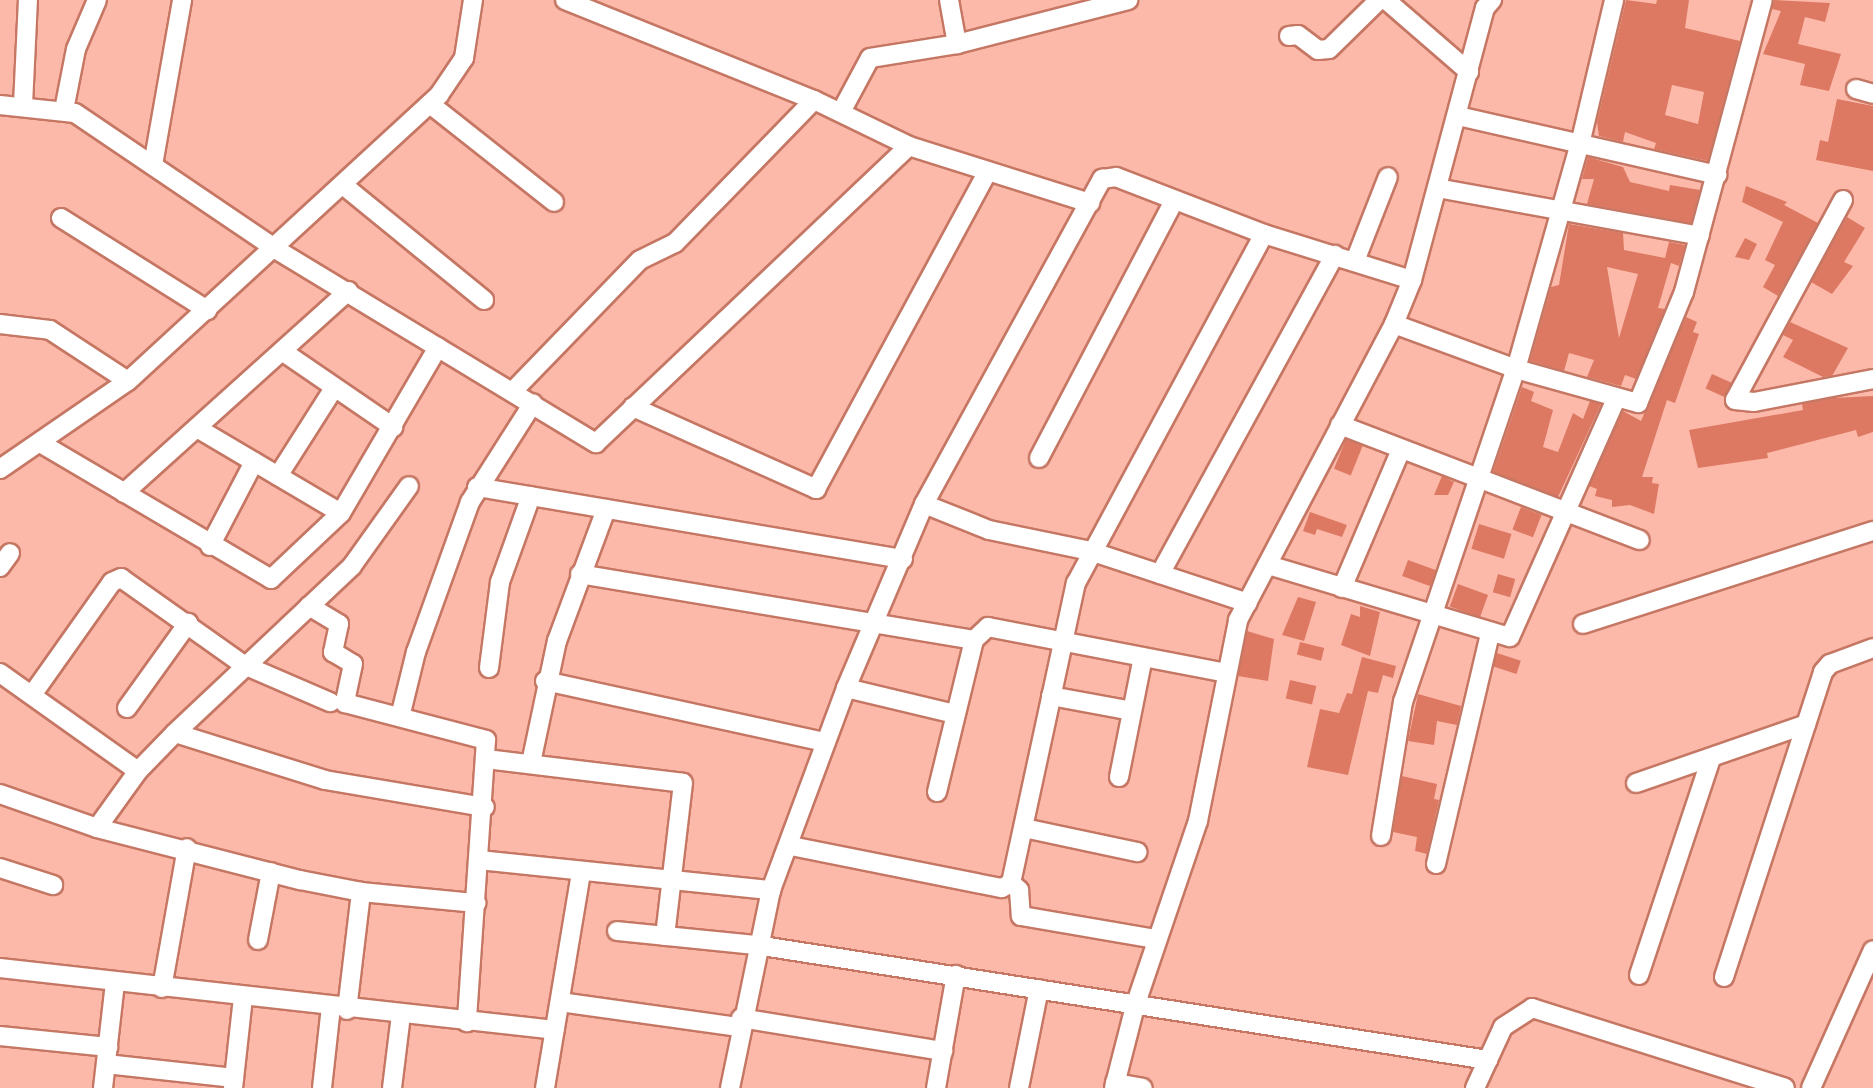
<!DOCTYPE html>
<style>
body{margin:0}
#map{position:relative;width:1873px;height:1088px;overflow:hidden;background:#fcb9a9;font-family:"Roboto Serif",serif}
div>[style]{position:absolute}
.building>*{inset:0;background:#dd7962;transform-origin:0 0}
.roads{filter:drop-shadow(2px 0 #c57764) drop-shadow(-2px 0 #c57764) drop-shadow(0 2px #c57764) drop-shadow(0 -2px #c57764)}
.street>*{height:18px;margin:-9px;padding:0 9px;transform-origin:9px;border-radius:9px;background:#fff}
span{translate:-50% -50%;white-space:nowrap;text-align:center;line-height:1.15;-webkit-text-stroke:6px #ffcbbf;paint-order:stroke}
</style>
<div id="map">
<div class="building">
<div style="clip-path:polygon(evenodd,1626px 0,1656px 4px,1657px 0,1689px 0,1685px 28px,1740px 41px,1708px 161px,1654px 149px,1656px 143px,1625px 132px,1623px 142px,1599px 136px,1597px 122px,1626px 0,1672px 85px,1704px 92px,1698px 124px,1665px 115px,1672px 85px)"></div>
<div style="clip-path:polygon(1774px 0,1830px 3px,1825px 22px,1805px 17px,1798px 44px,1841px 54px,1829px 91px,1800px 85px,1805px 64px,1763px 54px,1781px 11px,1772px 9px)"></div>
<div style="clip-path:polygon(1837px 99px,1873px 106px,1873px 171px,1816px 160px,1820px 140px,1828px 142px)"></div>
<div style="clip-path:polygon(1588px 157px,1623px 167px,1630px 182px,1669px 191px,1670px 185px,1700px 190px,1691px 223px,1587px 204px,1594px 179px,1582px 179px)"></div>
<div style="clip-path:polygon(1746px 186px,1787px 202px,1784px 205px,1818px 223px,1778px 296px,1763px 287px,1775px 265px,1765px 260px,1783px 222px,1742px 202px)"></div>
<div style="clip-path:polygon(1847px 217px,1865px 228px,1844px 262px,1853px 266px,1832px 294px,1811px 282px)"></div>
<div style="clip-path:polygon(evenodd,1569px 224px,1623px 233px,1624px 250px,1665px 258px,1669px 242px,1685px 245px,1679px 266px,1671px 263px,1658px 308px,1665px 309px,1636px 379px,1625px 375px,1621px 386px,1587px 377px,1594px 360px,1569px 353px,1564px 371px,1530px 361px,1551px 287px,1559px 285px,1569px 224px,1607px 267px,1638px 274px,1619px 338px,1607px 267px)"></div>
<div style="clip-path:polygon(1745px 238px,1757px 244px,1749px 260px,1735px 257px)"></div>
<div style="clip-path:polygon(1686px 317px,1697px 322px,1693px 332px,1699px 334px,1675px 403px,1667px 400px,1642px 477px,1653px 477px,1652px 483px,1659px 484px,1654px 514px,1630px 505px,1612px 507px,1612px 500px,1595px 496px,1597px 489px,1589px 486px,1623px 411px,1641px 421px)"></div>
<div style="clip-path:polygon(1790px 322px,1848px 348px,1832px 376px,1823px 377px,1783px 357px,1793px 340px,1783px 335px)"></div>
<div style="left:1712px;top:374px;width:22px;height:16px;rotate:24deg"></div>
<div style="clip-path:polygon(1522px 387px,1534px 392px,1531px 401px,1553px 410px,1543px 447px,1558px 452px,1573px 413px,1583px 419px,1590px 401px,1601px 404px,1558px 497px,1493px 472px)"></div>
<div style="clip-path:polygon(1873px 396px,1873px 432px,1858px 437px,1856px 430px,1767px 453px,1768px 458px,1698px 468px,1689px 430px,1803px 410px,1802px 404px,1833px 398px)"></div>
<div style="left:1346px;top:439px;width:18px;height:32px;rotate:22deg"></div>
<div style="clip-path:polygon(1442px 476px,1454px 482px,1448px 495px,1434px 495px)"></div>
<div style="left:1521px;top:507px;width:22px;height:24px;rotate:21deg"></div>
<div style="clip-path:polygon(1310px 512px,1347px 525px,1342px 537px,1317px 529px,1315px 535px,1303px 531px)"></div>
<div style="left:1479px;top:524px;width:34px;height:26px;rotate:17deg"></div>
<div style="left:1408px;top:560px;width:30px;height:17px;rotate:20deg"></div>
<div style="left:1498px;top:574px;width:18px;height:19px;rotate:16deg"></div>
<div style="left:1458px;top:584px;width:32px;height:24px;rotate:20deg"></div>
<div style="clip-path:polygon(1298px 597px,1316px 602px,1304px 641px,1282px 635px)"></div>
<div style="clip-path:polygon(1360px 606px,1380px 612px,1370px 656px,1341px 645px,1351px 614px,1360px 617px)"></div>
<div style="clip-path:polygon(1247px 631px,1274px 639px,1268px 681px,1238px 676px)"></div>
<div style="left:1300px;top:642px;width:25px;height:13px;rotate:14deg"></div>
<div style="left:1497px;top:653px;width:25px;height:14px;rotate:18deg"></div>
<div style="clip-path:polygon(1362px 657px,1396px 666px,1393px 678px,1383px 675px,1378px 693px,1368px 691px,1348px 775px,1307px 767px,1320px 709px,1339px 713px,1347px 693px,1352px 694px)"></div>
<div style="left:1290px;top:680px;width:27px;height:19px;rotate:13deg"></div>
<div style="clip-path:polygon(1418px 694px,1461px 706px,1457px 725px,1437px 721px,1434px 745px,1408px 741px)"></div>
<div style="clip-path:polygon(1402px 776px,1437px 784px,1434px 799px,1439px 800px,1427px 854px,1415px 851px,1417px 837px,1393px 832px)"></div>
</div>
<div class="roads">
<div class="street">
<div style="left:565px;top:0;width:268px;rotate:21.9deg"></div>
<div style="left:814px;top:100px;width:106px;rotate:25.8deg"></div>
<div style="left:909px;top:146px;width:190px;rotate:17.5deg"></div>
<div style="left:949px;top:0;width:45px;rotate:79.7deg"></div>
<div style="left:1386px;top:0;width:110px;rotate:40.9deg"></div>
<div style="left:1289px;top:36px;width:9px;rotate:-6deg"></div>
<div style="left:1298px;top:35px;width:25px;rotate:37deg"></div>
<div style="left:1318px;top:50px;width:11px;rotate:-5deg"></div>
<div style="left:1329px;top:49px;width:70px;rotate:-44.4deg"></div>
<div style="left:1856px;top:89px;width:18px;rotate:16deg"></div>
<div style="left:430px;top:104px;width:158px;rotate:38.3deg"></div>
<div style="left:0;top:105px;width:75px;rotate:6.1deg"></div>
<div style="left:75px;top:113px;width:244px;rotate:34.1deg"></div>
<div style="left:277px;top:250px;width:373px;rotate:31.2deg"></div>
<div style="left:596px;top:443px;width:431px;rotate:-43.5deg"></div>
<div style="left:23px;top:105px;width:105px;rotate:-87.3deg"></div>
<div style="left:64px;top:110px;width:62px;rotate:-78.9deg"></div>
<div style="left:76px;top:49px;width:53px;rotate:-66.8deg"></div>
<div style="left:841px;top:112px;width:61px;rotate:-61.8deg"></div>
<div style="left:870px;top:58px;width:88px;rotate:-9.1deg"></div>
<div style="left:957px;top:44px;width:177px;rotate:-14.4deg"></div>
<div style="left:1458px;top:116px;width:266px;rotate:12.8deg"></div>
<div style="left:153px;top:165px;width:168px;rotate:-80deg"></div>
<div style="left:343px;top:185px;width:182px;rotate:39.2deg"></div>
<div style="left:1437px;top:188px;width:267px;rotate:10.3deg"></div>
<div style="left:1843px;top:200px;width:227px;rotate:118.4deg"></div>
<div style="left:1735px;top:400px;width:19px;rotate:6deg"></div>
<div style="left:1754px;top:402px;width:121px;rotate:-10.9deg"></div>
<div style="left:61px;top:218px;width:173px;rotate:32.2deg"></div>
<div style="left:1355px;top:261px;width:90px;rotate:-68.6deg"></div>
<div style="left:0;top:324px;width:50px;rotate:6.8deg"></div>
<div style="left:50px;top:330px;width:93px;rotate:33.2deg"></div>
<div style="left:1394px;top:324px;width:130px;rotate:20.2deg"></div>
<div style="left:1516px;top:369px;width:127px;rotate:15.6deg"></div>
<div style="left:1638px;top:403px;width:120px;rotate:-67.5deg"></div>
<div style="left:1684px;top:292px;width:302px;rotate:-74.9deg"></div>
<div style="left:282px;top:351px;width:135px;rotate:34.4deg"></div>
<div style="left:513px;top:391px;width:182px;rotate:-45.9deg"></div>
<div style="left:640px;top:260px;width:39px;rotate:-26deg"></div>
<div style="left:675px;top:243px;width:199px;rotate:-45.8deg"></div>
<div style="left:633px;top:407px;width:201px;rotate:24.1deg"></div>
<div style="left:816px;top:489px;width:358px;rotate:-61.6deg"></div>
<div style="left:1340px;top:425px;width:321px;rotate:21deg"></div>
<div style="left:197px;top:428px;width:167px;rotate:30.6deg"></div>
<div style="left:42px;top:444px;width:266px;rotate:30.5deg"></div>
<div style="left:271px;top:579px;width:96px;rotate:-43.3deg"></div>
<div style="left:341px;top:513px;width:192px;rotate:-59.7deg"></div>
<div style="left:1039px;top:458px;width:290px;rotate:-62.3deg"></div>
<div style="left:0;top:469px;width:155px;rotate:-34.5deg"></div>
<div style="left:128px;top:381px;width:423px;rotate:-42.6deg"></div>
<div style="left:439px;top:95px;width:45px;rotate:-56deg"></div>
<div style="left:464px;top:58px;width:59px;rotate:-81.2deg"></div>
<div style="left:278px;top:476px;width:104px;rotate:-57.5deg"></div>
<div style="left:477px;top:487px;width:432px;rotate:9.6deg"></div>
<div style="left:124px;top:493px;width:302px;rotate:-42deg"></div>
<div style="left:924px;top:504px;width:70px;rotate:21.8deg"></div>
<div style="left:989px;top:530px;width:103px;rotate:11.7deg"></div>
<div style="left:1090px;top:551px;width:166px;rotate:18.2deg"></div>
<div style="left:210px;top:546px;width:95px;rotate:-62.4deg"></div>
<div style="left:1268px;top:565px;width:252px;rotate:16.6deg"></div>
<div style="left:1510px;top:637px;width:261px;rotate:-66deg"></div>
<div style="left:0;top:567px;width:17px;rotate:-54deg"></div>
<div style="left:580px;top:574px;width:399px;rotate:9.5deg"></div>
<div style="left:1160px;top:574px;width:364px;rotate:-61.3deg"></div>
<div style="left:1342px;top:588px;width:148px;rotate:-66.9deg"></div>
<div style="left:309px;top:606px;width:35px;rotate:31deg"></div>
<div style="left:339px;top:624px;width:29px;rotate:102deg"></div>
<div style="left:333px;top:652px;width:23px;rotate:31deg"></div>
<div style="left:353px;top:664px;width:40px;rotate:102deg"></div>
<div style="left:345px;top:703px;width:146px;rotate:14.7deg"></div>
<div style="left:486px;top:740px;width:283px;rotate:93.9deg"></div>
<div style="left:1583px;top:624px;width:305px;rotate:-17.8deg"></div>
<div style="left:489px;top:668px;width:87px;rotate:-82.7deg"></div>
<div style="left:500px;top:582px;width:91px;rotate:-70.2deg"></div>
<div style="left:0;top:673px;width:169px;rotate:35.4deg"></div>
<div style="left:545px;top:681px;width:286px;rotate:12.3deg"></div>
<div style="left:846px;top:688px;width:112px;rotate:13.4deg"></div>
<div style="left:32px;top:695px;width:138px;rotate:-54.7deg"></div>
<div style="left:112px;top:582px;width:10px;rotate:-24deg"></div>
<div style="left:121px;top:578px;width:151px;rotate:35.3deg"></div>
<div style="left:244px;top:665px;width:94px;rotate:23.3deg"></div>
<div style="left:1051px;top:696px;width:82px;rotate:10.5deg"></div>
<div style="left:127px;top:708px;width:105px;rotate:-54.3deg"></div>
<div style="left:400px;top:717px;width:67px;rotate:-76.2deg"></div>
<div style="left:416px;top:652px;width:159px;rotate:-70.2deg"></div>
<div style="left:470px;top:502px;width:117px;rotate:-57.5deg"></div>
<div style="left:175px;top:733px;width:157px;rotate:17.4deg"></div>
<div style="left:325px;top:780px;width:162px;rotate:9.6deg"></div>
<div style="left:486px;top:759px;width:198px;rotate:6.9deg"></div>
<div style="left:683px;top:783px;width:154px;rotate:96.7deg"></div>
<div style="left:531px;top:763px;width:125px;rotate:-78deg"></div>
<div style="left:557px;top:641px;width:141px;rotate:-69.6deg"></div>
<div style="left:1119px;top:777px;width:122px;rotate:-78.7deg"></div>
<div style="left:1636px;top:783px;width:180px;rotate:-19.1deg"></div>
<div style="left:937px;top:792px;width:156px;rotate:-76.3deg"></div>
<div style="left:974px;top:640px;width:19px;rotate:-43deg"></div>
<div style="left:988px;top:627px;width:242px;rotate:10.9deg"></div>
<div style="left:0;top:794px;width:103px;rotate:19.3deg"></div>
<div style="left:97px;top:828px;width:210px;rotate:14.4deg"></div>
<div style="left:300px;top:880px;width:62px;rotate:11.1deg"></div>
<div style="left:361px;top:892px;width:116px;rotate:5.5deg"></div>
<div style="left:97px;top:828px;width:70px;rotate:-54.3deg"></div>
<div style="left:138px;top:771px;width:53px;rotate:-45.8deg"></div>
<div style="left:175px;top:733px;width:243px;rotate:-43.3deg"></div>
<div style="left:352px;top:566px;width:98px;rotate:-54.5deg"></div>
<div style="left:1024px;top:828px;width:116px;rotate:12deg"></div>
<div style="left:1381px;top:836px;width:136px;rotate:-80.7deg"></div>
<div style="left:1403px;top:702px;width:352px;rotate:-71.3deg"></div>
<div style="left:1516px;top:369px;width:238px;rotate:-74.2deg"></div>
<div style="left:1581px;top:140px;width:144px;rotate:-76.7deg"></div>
<div style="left:791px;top:846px;width:215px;rotate:11.3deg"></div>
<div style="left:1002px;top:888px;width:10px;rotate:-29deg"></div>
<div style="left:1011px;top:883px;width:307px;rotate:-77.8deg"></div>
<div style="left:1076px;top:583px;width:396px;rotate:-61.7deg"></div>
<div style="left:479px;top:860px;width:294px;rotate:5.9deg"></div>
<div style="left:1436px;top:864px;width:237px;rotate:-76.8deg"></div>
<div style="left:0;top:868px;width:56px;rotate:17.8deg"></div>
<div style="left:1011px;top:883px;width:11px;rotate:41deg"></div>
<div style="left:1019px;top:890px;width:26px;rotate:86deg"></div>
<div style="left:1021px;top:916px;width:137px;rotate:9.7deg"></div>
<div style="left:617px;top:931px;width:140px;rotate:5.8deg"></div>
<div style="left:756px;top:945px;width:741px;rotate:8.93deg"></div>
<div style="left:258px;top:940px;width:69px;rotate:-79.2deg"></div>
<div style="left:0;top:968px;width:558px;rotate:6.37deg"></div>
<div style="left:1639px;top:975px;width:229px;rotate:-71.6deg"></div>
<div style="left:1724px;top:977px;width:321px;rotate:-72deg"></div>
<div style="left:1823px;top:672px;width:11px;rotate:-49deg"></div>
<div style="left:1830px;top:664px;width:46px;rotate:-20.4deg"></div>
<div style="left:162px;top:988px;width:142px;rotate:-79.9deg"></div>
<div style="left:560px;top:1002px;width:181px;rotate:8deg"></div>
<div style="left:347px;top:1010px;width:119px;rotate:-83.2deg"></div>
<div style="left:741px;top:1018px;width:205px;rotate:9.3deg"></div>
<div style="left:0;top:1036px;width:109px;rotate:5.8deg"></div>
<div style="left:106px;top:1064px;width:129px;rotate:6.2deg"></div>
<div style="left:1115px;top:1083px;width:28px;rotate:10deg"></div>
<div style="left:103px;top:1088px;width:107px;rotate:-83.5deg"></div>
<div style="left:233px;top:1088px;width:91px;rotate:-83.7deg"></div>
<div style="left:322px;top:1088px;width:81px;rotate:-83.7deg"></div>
<div style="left:392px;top:1088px;width:74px;rotate:-83deg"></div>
<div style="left:545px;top:1088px;width:219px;rotate:-80.5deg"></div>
<div style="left:730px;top:1088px;width:202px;rotate:-78.3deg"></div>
<div style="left:771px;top:890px;width:215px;rotate:-69.6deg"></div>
<div style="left:846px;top:688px;width:200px;rotate:-67deg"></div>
<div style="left:924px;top:504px;width:371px;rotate:-61.3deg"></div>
<div style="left:1102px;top:179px;width:14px;rotate:-8deg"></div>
<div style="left:1116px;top:177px;width:159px;rotate:21.1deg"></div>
<div style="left:1264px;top:234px;width:155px;rotate:17.3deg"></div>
<div style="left:936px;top:1088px;width:115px;rotate:-80deg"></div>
<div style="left:1019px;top:1088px;width:101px;rotate:-78.6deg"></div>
<div style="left:1114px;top:1088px;width:85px;rotate:-75.6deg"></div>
<div style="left:1135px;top:1006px;width:195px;rotate:-71.2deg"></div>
<div style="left:1198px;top:821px;width:205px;rotate:-78.7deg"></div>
<div style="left:1238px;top:620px;width:335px;rotate:-62.2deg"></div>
<div style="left:1394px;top:324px;width:48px;rotate:-67.8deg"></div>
<div style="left:1412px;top:280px;width:282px;rotate:-75deg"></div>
<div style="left:1485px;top:8px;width:11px;rotate:-49deg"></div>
<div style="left:1475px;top:1088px;width:67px;rotate:-65.3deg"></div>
<div style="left:1503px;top:1027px;width:35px;rotate:-33deg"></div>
<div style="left:1532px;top:1008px;width:265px;rotate:17.5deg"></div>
<div style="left:1811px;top:1088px;width:151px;rotate:-65.8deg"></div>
</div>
</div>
</div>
